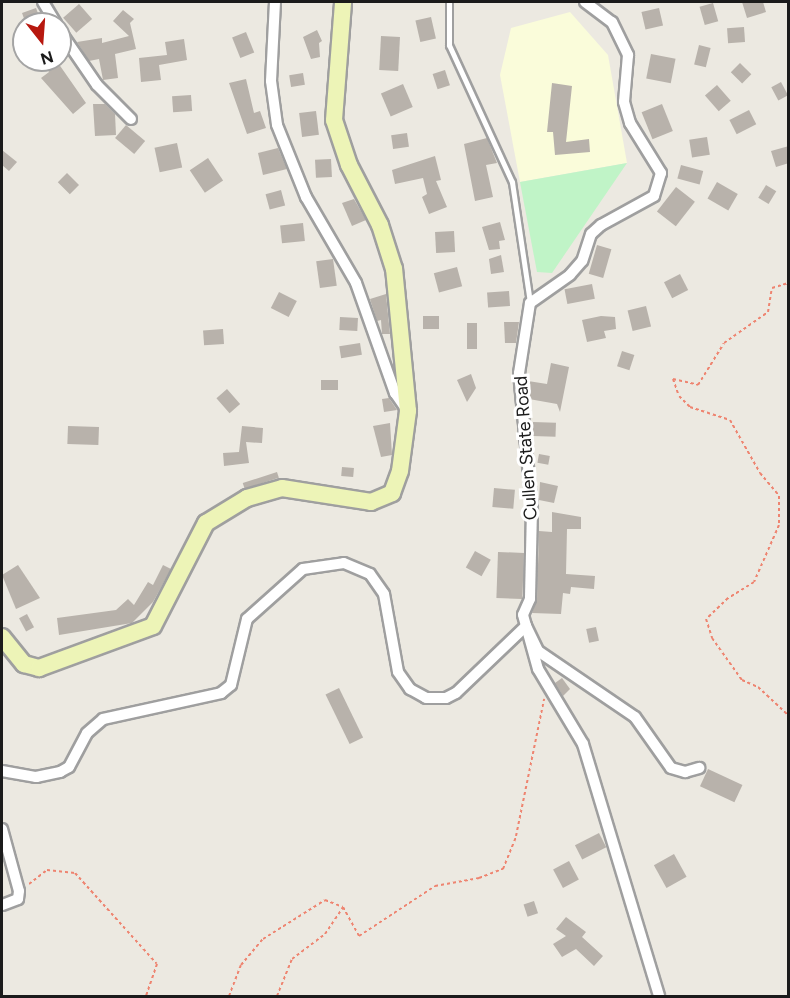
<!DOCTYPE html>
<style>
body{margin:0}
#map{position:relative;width:790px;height:998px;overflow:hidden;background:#ece9e1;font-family:Figtree,sans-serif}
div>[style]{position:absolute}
.education>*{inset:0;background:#fafcda}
.park>*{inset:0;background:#c0f4c7}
.building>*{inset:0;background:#b8b2ab;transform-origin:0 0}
.path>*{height:2px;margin-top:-1px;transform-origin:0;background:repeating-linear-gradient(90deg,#ee8470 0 3px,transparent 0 6px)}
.roads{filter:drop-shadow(2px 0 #9f9f9f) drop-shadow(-2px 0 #9f9f9f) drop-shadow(0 2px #9f9f9f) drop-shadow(0 -2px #9f9f9f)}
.lane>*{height:5px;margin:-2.5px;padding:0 2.5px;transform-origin:2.5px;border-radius:2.5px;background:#fff}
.street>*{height:10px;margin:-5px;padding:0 5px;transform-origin:5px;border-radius:5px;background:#fff}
.secondary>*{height:16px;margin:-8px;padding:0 8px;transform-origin:8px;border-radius:8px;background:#edf4b7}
span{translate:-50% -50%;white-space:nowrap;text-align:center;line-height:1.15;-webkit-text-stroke:6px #fff;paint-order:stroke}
.street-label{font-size:18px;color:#1b1b1b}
.frame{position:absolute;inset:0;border:3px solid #1b1b1b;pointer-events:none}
.north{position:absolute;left:12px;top:12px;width:60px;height:60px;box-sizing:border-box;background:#fff;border:2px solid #a4a4a4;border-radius:50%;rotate:163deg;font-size:16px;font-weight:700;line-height:24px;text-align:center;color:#1b1b1b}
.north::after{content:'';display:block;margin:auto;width:21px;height:27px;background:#b7180f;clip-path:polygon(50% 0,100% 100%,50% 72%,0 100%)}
</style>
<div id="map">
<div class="education">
<div style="clip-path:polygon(570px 12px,608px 55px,627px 163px,520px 182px,500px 75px,511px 28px)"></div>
</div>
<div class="park">
<div style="clip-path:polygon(627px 163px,552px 273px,537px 272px,520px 182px)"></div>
</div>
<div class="building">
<div style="clip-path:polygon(742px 2px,763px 2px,766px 12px,747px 18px)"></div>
<div style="left:713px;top:3px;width:19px;height:14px;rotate:74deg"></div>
<div style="left:79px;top:4px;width:20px;height:21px;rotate:49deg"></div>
<div style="clip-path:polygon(36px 8px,42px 24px,26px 24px,22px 13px)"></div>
<div style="left:659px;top:8px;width:18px;height:18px;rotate:77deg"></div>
<div style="clip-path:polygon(123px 10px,134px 19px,130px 23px,136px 49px,115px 54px,118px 78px,103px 80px,99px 59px,89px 61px,77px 42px,102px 38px,102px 43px,129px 36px,113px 21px)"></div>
<div style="left:431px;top:17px;width:22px;height:16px;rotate:77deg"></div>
<div style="left:744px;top:27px;width:15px;height:17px;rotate:86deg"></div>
<div style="clip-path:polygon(317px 30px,322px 41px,319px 43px,320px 57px,311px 59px,303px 37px)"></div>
<div style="left:246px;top:32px;width:22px;height:15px;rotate:68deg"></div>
<div style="left:381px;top:36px;width:19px;height:34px;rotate:3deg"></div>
<div style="clip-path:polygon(184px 39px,187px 60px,159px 65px,161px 80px,141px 82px,139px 58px,167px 55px,165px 42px)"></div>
<div style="left:699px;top:45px;width:12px;height:20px;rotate:14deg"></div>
<div style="left:651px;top:54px;width:25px;height:25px;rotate:11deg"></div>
<div style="clip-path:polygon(42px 60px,56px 60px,86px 103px,73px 114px,41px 78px,49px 72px)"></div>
<div style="left:740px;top:63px;width:16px;height:13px;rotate:45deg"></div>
<div style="left:445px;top:70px;width:16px;height:13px;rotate:72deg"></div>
<div style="left:303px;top:73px;width:12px;height:14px;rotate:81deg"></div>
<div style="clip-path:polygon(246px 79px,254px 113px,260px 111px,266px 128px,247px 134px,229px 83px)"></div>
<div style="left:781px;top:82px;width:15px;height:11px;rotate:62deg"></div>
<div style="clip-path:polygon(552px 83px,572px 86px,566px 142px,589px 139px,590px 152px,555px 155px,553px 132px,547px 132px)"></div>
<div style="left:403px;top:84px;width:25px;height:24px;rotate:67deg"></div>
<div style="left:717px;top:85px;width:21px;height:16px;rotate:49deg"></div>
<div style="left:191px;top:95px;width:16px;height:19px;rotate:86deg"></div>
<div style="clip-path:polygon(93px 104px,105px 104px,115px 114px,116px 135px,95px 136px)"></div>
<div style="left:662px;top:104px;width:29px;height:22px;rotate:68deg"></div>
<div style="left:749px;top:110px;width:16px;height:22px;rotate:63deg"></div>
<div style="left:316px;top:111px;width:24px;height:17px;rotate:83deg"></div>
<div style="left:126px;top:125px;width:25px;height:17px;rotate:40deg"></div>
<div style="left:407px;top:133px;width:14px;height:16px;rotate:82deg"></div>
<div style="left:707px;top:137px;width:18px;height:18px;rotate:81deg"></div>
<div style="clip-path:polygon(487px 138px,497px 163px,486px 165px,493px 197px,475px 201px,464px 144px)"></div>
<div style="left:177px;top:143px;width:25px;height:23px;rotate:78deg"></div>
<div style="clip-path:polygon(789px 146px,789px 163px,776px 167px,771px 151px)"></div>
<div style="clip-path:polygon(278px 148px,287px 169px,263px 175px,258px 153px)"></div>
<div style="clip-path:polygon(2px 150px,17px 162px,9px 171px,2px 165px)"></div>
<div style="clip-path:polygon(435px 156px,441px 180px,436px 181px,447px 207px,429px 214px,422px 197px,427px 194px,423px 178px,395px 184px,392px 170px)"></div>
<div style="left:208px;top:158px;width:27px;height:22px;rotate:56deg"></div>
<div style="left:331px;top:159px;width:18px;height:16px;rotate:87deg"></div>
<div style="left:681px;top:165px;width:23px;height:14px;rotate:15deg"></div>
<div style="left:67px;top:173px;width:17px;height:13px;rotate:45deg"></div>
<div style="left:717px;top:182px;width:24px;height:19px;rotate:30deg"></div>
<div style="left:766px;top:185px;width:12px;height:15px;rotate:31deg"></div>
<div style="left:676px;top:187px;width:24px;height:31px;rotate:38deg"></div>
<div style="left:281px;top:190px;width:16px;height:16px;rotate:75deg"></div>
<div style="clip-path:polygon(354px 199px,366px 220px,352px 226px,342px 203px)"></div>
<div style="clip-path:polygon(500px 222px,505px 240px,499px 241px,500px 249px,489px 250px,482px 227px)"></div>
<div style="left:303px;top:223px;width:18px;height:23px;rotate:84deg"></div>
<div style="left:454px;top:231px;width:21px;height:19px;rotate:87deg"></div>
<div style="left:597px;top:245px;width:15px;height:30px;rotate:16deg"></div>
<div style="clip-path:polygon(501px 255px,504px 272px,491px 274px,489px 259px)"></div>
<div style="left:333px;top:259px;width:27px;height:17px;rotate:82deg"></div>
<div style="left:457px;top:267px;width:20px;height:24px;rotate:75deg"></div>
<div style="left:680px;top:274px;width:18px;height:18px;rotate:63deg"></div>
<div style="left:592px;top:284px;width:15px;height:28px;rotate:79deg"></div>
<div style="left:509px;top:291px;width:15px;height:22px;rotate:86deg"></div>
<div style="left:279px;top:292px;width:20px;height:18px;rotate:27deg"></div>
<div style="clip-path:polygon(386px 294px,390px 334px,382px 334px,381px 320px,377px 321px,370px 299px)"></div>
<div style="left:646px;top:306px;width:21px;height:19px;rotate:76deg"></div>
<div style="left:439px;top:316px;width:13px;height:16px;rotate:90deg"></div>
<div style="clip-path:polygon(601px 316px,615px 317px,616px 329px,604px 331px,606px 338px,587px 342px,582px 320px)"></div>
<div style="left:340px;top:317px;width:18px;height:13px;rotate:3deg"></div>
<div style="clip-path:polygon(504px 322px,519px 322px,516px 343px,505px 343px)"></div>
<div style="left:477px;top:323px;width:26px;height:10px;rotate:90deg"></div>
<div style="left:223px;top:329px;width:15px;height:20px;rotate:86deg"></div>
<div style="left:360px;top:343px;width:12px;height:21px;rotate:81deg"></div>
<div style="left:622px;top:351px;width:13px;height:16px;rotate:18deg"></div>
<div style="clip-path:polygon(551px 363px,569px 367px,560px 412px,557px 404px,529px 399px,528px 381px,547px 384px)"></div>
<div style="clip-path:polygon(471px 374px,476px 388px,467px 402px,457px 380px)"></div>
<div style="left:321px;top:380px;width:17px;height:10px"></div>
<div style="left:227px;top:389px;width:20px;height:14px;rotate:49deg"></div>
<div style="clip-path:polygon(389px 398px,397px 410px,384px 412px,382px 399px)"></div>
<div style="left:533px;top:422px;width:23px;height:14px;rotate:2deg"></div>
<div style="clip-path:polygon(390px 423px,392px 455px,381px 457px,373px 426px)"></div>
<div style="left:68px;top:426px;width:31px;height:18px;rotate:2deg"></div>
<div style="clip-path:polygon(242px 426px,263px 428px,262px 443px,246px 442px,249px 463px,224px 466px,223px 453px,239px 452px)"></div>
<div style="left:539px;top:454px;width:11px;height:9px;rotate:10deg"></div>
<div style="left:342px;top:467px;width:12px;height:9px;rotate:5deg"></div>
<div style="left:277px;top:472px;width:6px;height:36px;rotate:72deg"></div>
<div style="clip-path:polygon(540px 482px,558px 486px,554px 503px,539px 500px)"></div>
<div style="left:494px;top:488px;width:21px;height:19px;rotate:5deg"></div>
<div style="clip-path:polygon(552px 512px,581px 517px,581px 529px,567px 529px,566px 574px,595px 576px,594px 589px,571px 587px,570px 594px,563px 593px,561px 614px,532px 613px,537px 599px,539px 531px,552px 532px)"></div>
<div style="left:475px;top:551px;width:18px;height:19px;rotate:29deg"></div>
<div style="left:498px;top:552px;width:26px;height:46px;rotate:2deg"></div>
<div style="clip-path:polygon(18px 565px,40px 598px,16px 609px,2px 575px)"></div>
<div style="clip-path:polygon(163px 565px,171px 569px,153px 602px,132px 623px,59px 635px,57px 618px,116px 610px,128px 599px,134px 605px,148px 582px,153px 585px)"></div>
<div style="left:27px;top:614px;width:15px;height:9px;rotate:62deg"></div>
<div style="left:596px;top:627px;width:14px;height:10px;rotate:78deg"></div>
<div style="clip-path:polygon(562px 678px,570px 689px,563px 696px,555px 683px)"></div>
<div style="left:339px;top:688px;width:55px;height:15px;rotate:64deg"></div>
<div style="left:708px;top:769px;width:38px;height:19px;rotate:25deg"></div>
<div style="left:599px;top:833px;width:16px;height:27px;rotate:63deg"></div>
<div style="left:674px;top:854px;width:26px;height:23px;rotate:61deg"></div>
<div style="left:569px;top:861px;width:21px;height:18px;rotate:62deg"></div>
<div style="left:534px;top:901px;width:13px;height:11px;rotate:72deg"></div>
<div style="clip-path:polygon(566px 917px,586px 932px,582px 937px,603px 956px,594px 966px,576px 949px,562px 957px,553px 944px,566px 936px,556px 929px)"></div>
</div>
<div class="path">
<div style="left:673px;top:379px;width:18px;rotate:71deg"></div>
<div style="left:679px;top:396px;width:16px;rotate:45deg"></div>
<div style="left:690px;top:407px;width:42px;rotate:18deg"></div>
<div style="left:730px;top:420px;width:61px;rotate:60.5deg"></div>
<div style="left:760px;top:473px;width:30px;rotate:50deg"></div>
<div style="left:779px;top:496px;width:29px;rotate:90deg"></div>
<div style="left:779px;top:525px;width:62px;rotate:113.7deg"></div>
<div style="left:754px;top:582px;width:31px;rotate:148deg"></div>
<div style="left:728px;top:598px;width:30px;rotate:136deg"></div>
<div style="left:706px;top:619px;width:20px;rotate:72deg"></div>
<div style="left:712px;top:638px;width:52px;rotate:54.5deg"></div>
<div style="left:742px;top:680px;width:17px;rotate:24deg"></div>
<div style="left:758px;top:687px;width:41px;rotate:43deg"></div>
<div style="left:673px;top:379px;width:26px;rotate:13deg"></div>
<div style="left:698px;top:385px;width:49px;rotate:-58.2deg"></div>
<div style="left:724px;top:343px;width:54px;rotate:-35.2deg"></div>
<div style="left:768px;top:312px;width:24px;rotate:-81deg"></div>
<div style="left:772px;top:288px;width:17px;rotate:-17deg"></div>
<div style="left:29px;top:884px;width:23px;rotate:-38deg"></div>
<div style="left:47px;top:870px;width:28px;rotate:6deg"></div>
<div style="left:75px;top:873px;width:122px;rotate:48deg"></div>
<div style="left:157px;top:964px;width:34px;rotate:109deg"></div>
<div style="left:229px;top:996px;width:33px;rotate:-69deg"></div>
<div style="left:241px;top:965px;width:34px;rotate:-50deg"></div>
<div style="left:263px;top:939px;width:73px;rotate:-32.2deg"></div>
<div style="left:325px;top:900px;width:19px;rotate:21deg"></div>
<div style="left:277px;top:996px;width:40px;rotate:-68deg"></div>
<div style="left:292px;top:959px;width:41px;rotate:-37.1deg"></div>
<div style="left:325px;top:934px;width:32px;rotate:-56deg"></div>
<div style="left:343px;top:907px;width:33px;rotate:61deg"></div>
<div style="left:359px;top:936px;width:91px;rotate:-33.3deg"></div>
<div style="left:435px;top:886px;width:45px;rotate:-10.3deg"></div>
<div style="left:479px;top:878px;width:26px;rotate:-21deg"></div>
<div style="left:503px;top:869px;width:35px;rotate:-68deg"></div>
<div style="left:516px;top:836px;width:140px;rotate:-78.4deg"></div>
</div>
<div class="roads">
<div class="lane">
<div style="left:449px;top:2px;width:43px;rotate:90deg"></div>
<div style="left:449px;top:45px;width:151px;rotate:65.3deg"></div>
<div style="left:512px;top:182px;width:122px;rotate:81.5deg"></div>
</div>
<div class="street">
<div style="left:43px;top:2px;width:26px;rotate:59deg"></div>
<div style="left:275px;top:2px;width:79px;rotate:92.9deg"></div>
<div style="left:271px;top:81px;width:44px;rotate:82.2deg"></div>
<div style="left:277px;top:125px;width:78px;rotate:68.1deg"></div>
<div style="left:306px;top:197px;width:99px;rotate:59.8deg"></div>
<div style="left:356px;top:283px;width:117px;rotate:70.5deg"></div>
<div style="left:395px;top:393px;width:19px;rotate:55deg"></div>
<div style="left:585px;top:2px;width:34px;rotate:37deg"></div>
<div style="left:612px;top:22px;width:37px;rotate:64deg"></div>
<div style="left:628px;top:55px;width:47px;rotate:94.9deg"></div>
<div style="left:624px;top:102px;width:22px;rotate:74deg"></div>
<div style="left:630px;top:123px;width:59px;rotate:58.2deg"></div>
<div style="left:661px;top:173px;width:24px;rotate:107deg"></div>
<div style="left:654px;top:196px;width:60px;rotate:151.3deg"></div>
<div style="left:601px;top:225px;width:13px;rotate:138deg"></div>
<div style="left:591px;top:234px;width:28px;rotate:108deg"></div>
<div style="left:582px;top:261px;width:18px;rotate:131deg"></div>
<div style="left:570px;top:275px;width:49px;rotate:145deg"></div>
<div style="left:530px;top:303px;width:71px;rotate:98.9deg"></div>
<div style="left:519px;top:373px;width:137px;rotate:84.5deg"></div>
<div style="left:532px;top:509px;width:90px;rotate:91.3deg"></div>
<div style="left:530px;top:599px;width:17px;rotate:114deg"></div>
<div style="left:523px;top:615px;width:56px;rotate:74.5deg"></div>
<div style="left:538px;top:669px;width:87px;rotate:59deg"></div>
<div style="left:583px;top:744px;width:263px;rotate:73.2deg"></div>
<div style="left:60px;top:31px;width:65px;rotate:55.6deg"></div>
<div style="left:97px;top:85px;width:48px;rotate:45deg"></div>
<div style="left:2px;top:771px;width:35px;rotate:10deg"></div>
<div style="left:36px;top:777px;width:25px;rotate:-12deg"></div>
<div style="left:60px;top:772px;width:10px;rotate:-29deg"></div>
<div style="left:69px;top:767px;width:38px;rotate:-62deg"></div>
<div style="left:87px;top:733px;width:21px;rotate:-41deg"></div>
<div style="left:103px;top:719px;width:121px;rotate:-12.4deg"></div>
<div style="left:221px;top:693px;width:13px;rotate:-39deg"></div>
<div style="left:231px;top:685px;width:68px;rotate:-76.4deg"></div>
<div style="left:247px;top:619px;width:75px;rotate:-41.8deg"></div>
<div style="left:303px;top:569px;width:41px;rotate:-8.3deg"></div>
<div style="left:344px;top:563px;width:28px;rotate:23deg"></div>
<div style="left:370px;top:574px;width:24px;rotate:55deg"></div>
<div style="left:384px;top:594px;width:79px;rotate:79.8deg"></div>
<div style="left:398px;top:672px;width:21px;rotate:55deg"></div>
<div style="left:410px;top:689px;width:18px;rotate:29deg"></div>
<div style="left:426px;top:698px;width:20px"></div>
<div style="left:446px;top:698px;width:11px;rotate:-27deg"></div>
<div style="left:456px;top:693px;width:97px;rotate:-43.7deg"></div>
<div style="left:526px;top:626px;width:28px;rotate:64deg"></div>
<div style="left:538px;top:651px;width:117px;rotate:34.2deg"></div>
<div style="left:635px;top:717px;width:62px;rotate:54.8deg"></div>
<div style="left:671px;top:768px;width:15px;rotate:16deg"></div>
<div style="left:685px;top:772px;width:15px;rotate:-16deg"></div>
<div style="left:2px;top:829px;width:64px;rotate:74.7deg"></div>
<div style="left:19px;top:891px;width:8px;rotate:97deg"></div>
<div style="left:18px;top:899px;width:17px;rotate:159deg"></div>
</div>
<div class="secondary">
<div style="left:2px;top:637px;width:35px;rotate:51deg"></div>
<div style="left:24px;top:664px;width:16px;rotate:15deg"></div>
<div style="left:39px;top:668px;width:121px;rotate:-20.2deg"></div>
<div style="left:153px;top:626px;width:116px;rotate:-62.8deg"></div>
<div style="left:206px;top:523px;width:48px;rotate:-31.4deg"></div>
<div style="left:247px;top:498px;width:36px;rotate:-16deg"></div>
<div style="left:282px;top:488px;width:90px;rotate:8.9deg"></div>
<div style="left:371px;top:502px;width:23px;rotate:-23deg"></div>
<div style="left:392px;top:493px;width:23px;rotate:-70deg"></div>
<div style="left:400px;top:471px;width:61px;rotate:-82.4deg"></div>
<div style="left:408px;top:411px;width:143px;rotate:-95.6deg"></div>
<div style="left:394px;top:269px;width:46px;rotate:-107.7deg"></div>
<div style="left:380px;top:225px;width:68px;rotate:-117.3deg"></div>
<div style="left:349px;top:165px;width:47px;rotate:-108.4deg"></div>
<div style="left:334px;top:120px;width:118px;rotate:-85.6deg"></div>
</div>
</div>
<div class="street-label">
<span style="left:526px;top:448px;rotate:-94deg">Cullen State Road</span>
</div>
<div class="frame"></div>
<div class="north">N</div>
</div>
